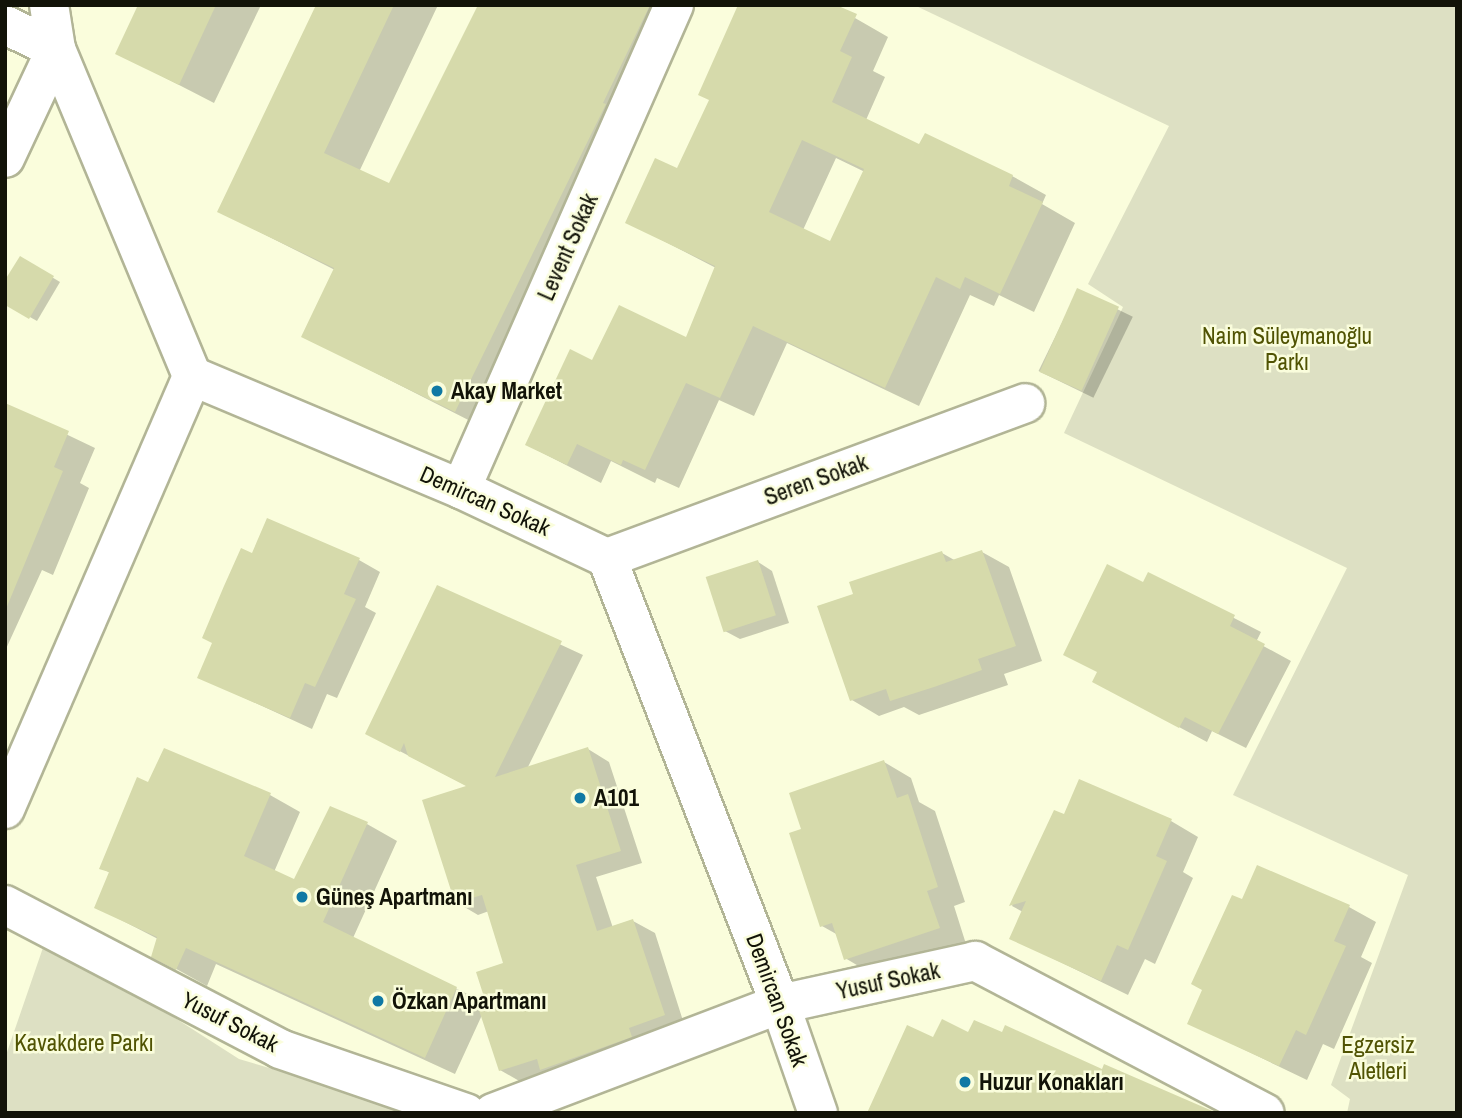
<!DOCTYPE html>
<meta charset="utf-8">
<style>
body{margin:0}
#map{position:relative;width:1462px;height:1118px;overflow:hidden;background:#fafddc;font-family:"Archivo Narrow",sans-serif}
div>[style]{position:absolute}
.green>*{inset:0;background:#dde0c3}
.shadow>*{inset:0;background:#0003;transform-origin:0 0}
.building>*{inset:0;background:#d6daab;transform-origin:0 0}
.roads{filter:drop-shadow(2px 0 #b2b596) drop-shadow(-2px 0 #b2b596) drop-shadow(0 2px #b2b596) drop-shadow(0 -2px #b2b596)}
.minor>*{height:38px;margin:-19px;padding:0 19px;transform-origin:19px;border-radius:19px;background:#fff}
.dots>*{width:19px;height:19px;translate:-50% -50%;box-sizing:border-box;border:4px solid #fafddc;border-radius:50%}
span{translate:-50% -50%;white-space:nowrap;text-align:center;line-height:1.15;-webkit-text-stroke:5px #fafddc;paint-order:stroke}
.street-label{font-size:23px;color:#121308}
.park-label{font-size:23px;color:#505303}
.poi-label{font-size:23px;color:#121308;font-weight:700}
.left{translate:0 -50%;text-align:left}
.frame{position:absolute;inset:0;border:7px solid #121308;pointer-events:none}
</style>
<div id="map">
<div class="green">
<div style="clip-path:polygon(914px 5px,1457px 5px,1457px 1113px,1347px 1113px,1350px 1099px,1331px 1085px,1408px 875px,1233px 795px,1347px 568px,1064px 433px,1123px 307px,1088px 284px,1169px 126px)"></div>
<div style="clip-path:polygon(47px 936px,239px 1059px,423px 1113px,5px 1113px,5px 1058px)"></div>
</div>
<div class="shadow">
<div style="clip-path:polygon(140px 5px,261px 5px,214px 103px,117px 53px)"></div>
<div style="clip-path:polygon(318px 5px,438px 5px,359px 172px,390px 186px,479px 5px,687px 5px,490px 431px,303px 336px,335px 270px,220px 212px)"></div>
<div style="clip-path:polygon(evenodd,855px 18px,888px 37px,873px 71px,885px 77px,866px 120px,920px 146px,1012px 176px,1046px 195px,1042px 204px,1075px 223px,1034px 312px,999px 295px,994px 306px,970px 295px,919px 406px,787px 343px,754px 416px,719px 400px,679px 488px,657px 478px,655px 483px,611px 461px,601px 483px,527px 445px,593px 362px,687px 339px,716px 268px,627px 222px,678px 171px,855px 18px,836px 158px,865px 172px,831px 243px,803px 230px,836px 158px)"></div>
<div style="clip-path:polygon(20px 258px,60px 282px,37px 321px,5px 303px)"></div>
<div style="left:1078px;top:290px;width:61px;height:90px;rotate:26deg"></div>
<div style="clip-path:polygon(5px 405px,95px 448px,80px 483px,89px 488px,53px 575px,42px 570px,5px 651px)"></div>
<div style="clip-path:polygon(982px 552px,1009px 567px,1042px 661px,1004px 674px,1008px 685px,919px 715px,904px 707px,879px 716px,852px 700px,855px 595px,942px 553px,956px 561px)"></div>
<div style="clip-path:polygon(253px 555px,359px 560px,380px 572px,365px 607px,376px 613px,337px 698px,327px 694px,312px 729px,199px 677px)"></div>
<div style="clip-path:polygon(758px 562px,772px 571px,789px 623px,740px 639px,725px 631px)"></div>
<div style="clip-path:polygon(1149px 574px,1261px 632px,1256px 642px,1291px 661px,1246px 748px,1212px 731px,1207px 742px,1121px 696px,1143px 585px)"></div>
<div style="clip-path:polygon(438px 588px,583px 655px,527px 769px,588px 749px,609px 762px,642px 863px,596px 877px,613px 928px,633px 921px,655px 933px,685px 1027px,521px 1082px,500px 1070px,482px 1015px,455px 1074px,216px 964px,207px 986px,153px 956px,158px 939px,96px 907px,110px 873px,102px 868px,149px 785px,270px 795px,300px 812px,274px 872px,295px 882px,367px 824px,397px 841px,353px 938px,488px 1004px,506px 964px,489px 911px,478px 915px,456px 902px,469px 787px,388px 745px)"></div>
<div style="clip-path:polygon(884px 762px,911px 778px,919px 802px,935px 811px,965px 902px,954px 906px,966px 944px,872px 974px,845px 958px,838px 935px,822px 926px,803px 831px)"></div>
<div style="clip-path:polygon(1080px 781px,1171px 821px,1198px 837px,1183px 872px,1193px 878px,1155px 964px,1145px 959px,1128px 995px,1011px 938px,1023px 912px,1012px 906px,1055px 812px,1065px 816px)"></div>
<div style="clip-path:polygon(1243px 902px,1349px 907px,1376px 922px,1361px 957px,1372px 963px,1334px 1049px,1323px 1044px,1307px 1080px,1189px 1023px)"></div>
</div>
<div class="building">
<div style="clip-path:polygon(138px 5px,216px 5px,179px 85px,115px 54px)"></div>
<div style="clip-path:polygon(316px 5px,394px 5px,324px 153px,389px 183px,478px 5px,650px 5px,603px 103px,606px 104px,455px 412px,301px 337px,334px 268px,217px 212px)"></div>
<div style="clip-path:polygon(evenodd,738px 5px,836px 5px,857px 14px,840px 51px,852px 57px,832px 102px,919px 144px,925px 133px,1013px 175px,1009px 186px,1043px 202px,1000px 294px,965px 277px,960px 289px,936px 277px,885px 388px,753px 326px,720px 398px,686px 383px,645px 470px,623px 460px,621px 465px,577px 444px,567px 465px,525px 445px,570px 349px,592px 360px,619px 305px,686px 337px,715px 266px,625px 223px,655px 158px,677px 168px,709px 100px,698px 95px,738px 5px,802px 140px,864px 169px,830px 241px,769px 212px,802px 140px)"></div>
<div style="clip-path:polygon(20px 256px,54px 276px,29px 319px,5px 305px,5px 280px)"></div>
<div style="left:1077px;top:288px;width:46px;height:92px;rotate:24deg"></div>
<div style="clip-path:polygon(5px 403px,69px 431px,54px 467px,63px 471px,6px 609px)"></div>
<div style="clip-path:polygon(267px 518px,360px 558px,344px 594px,356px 599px,315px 687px,305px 683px,290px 718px,197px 678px,212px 643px,202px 638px,224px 586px,241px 548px,252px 553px)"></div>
<div style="clip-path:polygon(982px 550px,1016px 646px,978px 659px,982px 670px,934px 687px,890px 701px,886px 689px,850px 701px,817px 606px,853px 594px,849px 582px,942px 551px,946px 562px)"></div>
<div style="left:758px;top:560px;width:58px;height:55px;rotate:72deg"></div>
<div style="clip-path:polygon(1107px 564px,1143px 582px,1148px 572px,1235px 615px,1230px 626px,1265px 644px,1218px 734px,1185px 717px,1179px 728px,1092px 682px,1097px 672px,1063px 655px)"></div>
<div style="clip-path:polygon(437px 585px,562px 641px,495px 777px,588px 747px,621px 851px,576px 865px,597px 931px,633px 919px,665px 1015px,629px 1028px,632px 1037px,540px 1070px,537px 1059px,499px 1071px,474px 995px,485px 1000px,476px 972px,503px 963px,482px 895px,455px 903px,422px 800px,466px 786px,408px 756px,404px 743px,400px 752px,365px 734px)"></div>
<div style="clip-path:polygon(164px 748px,271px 793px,244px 856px,294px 879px,330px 806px,368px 822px,323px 922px,457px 987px,425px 1058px,186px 948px,176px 970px,151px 957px,157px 937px,94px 908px,109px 872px,99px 869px,137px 777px,148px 782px)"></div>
<div style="clip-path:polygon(884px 760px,897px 798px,908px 794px,938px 887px,927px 891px,940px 928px,844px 960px,832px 923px,820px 927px,789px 833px,801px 829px,789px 793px)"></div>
<div style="clip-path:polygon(1079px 779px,1172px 819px,1156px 856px,1167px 861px,1139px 925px,1128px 950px,1117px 945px,1101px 981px,1009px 939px,1026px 901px,1009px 906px,1054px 810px,1064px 814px)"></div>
<div style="clip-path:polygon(1257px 865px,1350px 905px,1334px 941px,1346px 946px,1306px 1035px,1296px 1030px,1279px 1066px,1187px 1024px,1202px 990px,1191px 984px,1232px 895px,1242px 899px)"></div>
<div style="clip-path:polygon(942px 1019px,968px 1032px,974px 1020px,1002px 1032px,1005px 1025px,1102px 1069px,1104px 1064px,1217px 1113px,867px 1113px,907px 1025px,933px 1037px)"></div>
</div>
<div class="roads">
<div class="minor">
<div style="left:5px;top:25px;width:56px;rotate:25.2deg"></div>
<div style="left:56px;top:49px;width:354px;rotate:67.4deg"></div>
<div style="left:192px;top:376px;width:292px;rotate:22.8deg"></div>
<div style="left:461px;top:489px;width:161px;rotate:25.3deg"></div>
<div style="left:607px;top:558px;width:478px;rotate:68.8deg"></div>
<div style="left:780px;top:1004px;width:115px;rotate:70.8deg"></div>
<div style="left:5px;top:158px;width:120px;rotate:-64.9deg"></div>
<div style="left:56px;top:49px;width:45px;rotate:-99deg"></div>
<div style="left:461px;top:489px;width:529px;rotate:-66.25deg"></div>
<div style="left:607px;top:558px;width:446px;rotate:-20.3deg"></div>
<div style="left:5px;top:809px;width:472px;rotate:-66.6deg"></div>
<div style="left:5px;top:905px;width:310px;rotate:27.6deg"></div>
<div style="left:280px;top:1049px;width:197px;rotate:19deg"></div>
<div style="left:493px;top:1113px;width:307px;rotate:-20.8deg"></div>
<div style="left:780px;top:1004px;width:200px;rotate:-12.4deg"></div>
<div style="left:975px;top:961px;width:327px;rotate:27.7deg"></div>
</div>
</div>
<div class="dots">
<div style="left:437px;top:391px;background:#1079a4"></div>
<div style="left:580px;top:798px;background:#1079a4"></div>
<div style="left:302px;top:897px;background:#1079a4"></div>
<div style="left:378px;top:1001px;background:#1079a4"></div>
<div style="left:965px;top:1082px;background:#1079a4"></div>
</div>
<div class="street-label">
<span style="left:568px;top:247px;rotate:-66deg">Levent Sokak</span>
<span style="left:816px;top:480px;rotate:-20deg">Seren Sokak</span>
<span style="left:485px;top:501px;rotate:24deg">Demircan Sokak</span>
<span style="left:888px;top:981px;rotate:-12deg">Yusuf Sokak</span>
<span style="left:777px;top:1000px;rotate:70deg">Demircan Sokak</span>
<span style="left:230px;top:1022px;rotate:27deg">Yusuf Sokak</span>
</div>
<div class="park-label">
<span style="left:1287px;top:349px">Naim Süleymanoğlu<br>Parkı</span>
<span style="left:84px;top:1043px">Kavakdere Parkı</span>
<span style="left:1378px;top:1058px">Egzersiz<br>Aletleri</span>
</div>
<div class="poi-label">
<span class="left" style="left:451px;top:391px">Akay Market</span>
<span class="left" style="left:594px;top:798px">A101</span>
<span class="left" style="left:316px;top:897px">Güneş Apartmanı</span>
<span class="left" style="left:392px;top:1001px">Özkan Apartmanı</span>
<span class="left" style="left:979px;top:1082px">Huzur Konakları</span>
</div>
<div class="frame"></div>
</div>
